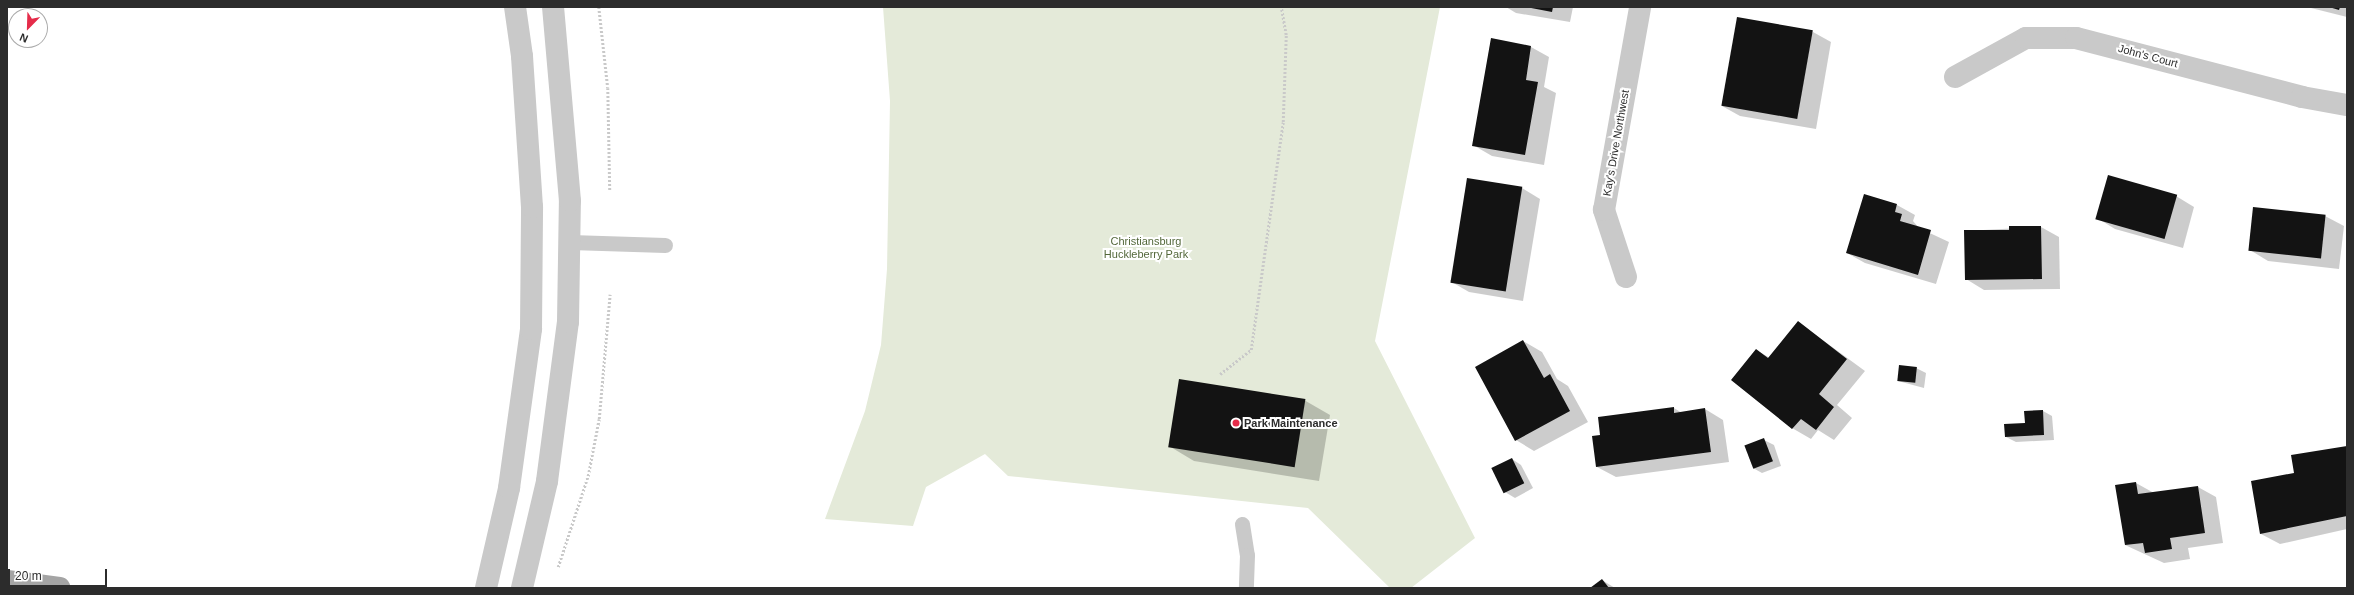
<!DOCTYPE html>
<style>
body{margin:0}
#map{position:relative;width:2354px;height:595px;overflow:hidden;background:#fff;font-family:Arial,sans-serif}
div>[style]{position:absolute}
.green>*{inset:0;background:#e4ead9}
.shadow>*{inset:0;background:#0003}
.building>*{inset:0;background:#131313;transform-origin:0 0}
.path>*{height:2.5px;margin-top:-1.25px;transform-origin:0;background:repeating-linear-gradient(90deg,#c9c9c9 0 2px,transparent 0 4px)}
.service>*{height:15px;margin:-7.5px;padding:0 7.5px;transform-origin:7.5px;border-radius:7.5px;background:#c9c9c9}
.minor>*{height:22px;margin:-11px;padding:0 11px;transform-origin:11px;border-radius:11px;background:#c9c9c9}
.primary>*{height:22px;margin:-11px;padding:0 11px;transform-origin:11px;border-radius:11px;background:#a4a4a4}
.dots>*{width:11px;height:11px;translate:-50% -50%;box-sizing:border-box;border:2px solid #fff;border-radius:50%}
span{translate:-50% -50%;white-space:nowrap;text-align:center;line-height:1.15;-webkit-text-stroke:4px #fff;paint-order:stroke}
.street-label{font-size:11px;color:#2c2c2c}
.park-label{font-size:11px;color:#53673a}
.poi-label{font-size:11px;color:#2c2c2c;font-weight:700}
.left{translate:0 -50%;text-align:left}
.frame{position:absolute;inset:0;border:8px solid #2c2c2c;pointer-events:none}
.north{position:absolute;left:8px;top:8px;width:40px;height:40px;box-sizing:border-box;background:#fff;border:1px solid #ababab;border-radius:50%;rotate:203deg;font-size:11px;font-weight:700;line-height:16px;text-align:center;color:#2c2c2c}
.north::after{content:'';display:block;margin:auto;width:14px;height:18px;background:#e52c4a;clip-path:polygon(50% 0,100% 100%,50% 72%,0 100%)}
.scale{position:absolute;left:8px;top:569px;width:99px;height:18px;box-sizing:border-box;border:2px solid #2c2c2c;border-top:0;padding-left:5px;font-size:12px;line-height:14px;white-space:nowrap;color:#2c2c2c;-webkit-text-stroke:3px #fff;paint-order:stroke}
</style>
<div id="map">
<div class="green">
<div style="clip-path:polygon(883px 7px,1440px 7px,1375px 341px,1475px 538px,1411px 588px,1390px 588px,1308px 508px,1008px 476px,985px 454px,926px 487px,913px 526px,825px 519px,865px 411px,881px 345px,887px 269px,890px 101px)"></div>
</div>
<div class="shadow">
<div style="clip-path:polygon(1506px 7px,1573px 7px,1570px 22px,1516px 13px)"></div>
<div style="clip-path:polygon(2307px 7px,2347px 7px,2347px 17px)"></div>
<div style="clip-path:polygon(1813px 32px,1831px 42px,1816px 129px,1740px 116px,1722px 106px)"></div>
<div style="clip-path:polygon(1491px 40px,1531px 47px,1549px 57px,1544px 87px,1556px 93px,1544px 165px,1492px 156px,1473px 145px)"></div>
<div style="clip-path:polygon(1522px 188px,1540px 199px,1523px 301px,1469px 292px,1450px 281px)"></div>
<div style="clip-path:polygon(2176px 196px,2194px 207px,2183px 248px,2115px 229px,2097px 218px)"></div>
<div style="clip-path:polygon(1897px 205px,1915px 215px,1913px 221px,1919px 228px,1949px 242px,1936px 284px,1865px 263px,1847px 253px)"></div>
<div style="clip-path:polygon(2325px 216px,2344px 226px,2339px 269px,2268px 261px,2250px 250px)"></div>
<div style="clip-path:polygon(2041px 227px,2059px 237px,2060px 289px,1984px 290px,1966px 279px,1965px 231px)"></div>
<div style="clip-path:polygon(1798px 322px,1865px 371px,1837px 405px,1852px 418px,1834px 440px,1818px 430px,1811px 439px,1792px 428px,1756px 350px,1770px 358px)"></div>
<div style="clip-path:polygon(1523px 341px,1542px 352px,1557px 379px,1568px 386px,1588px 422px,1534px 451px,1516px 440px)"></div>
<div style="clip-path:polygon(1916px 368px,1926px 373px,1924px 388px,1898px 381px)"></div>
<div style="clip-path:polygon(1304px 400px,1330px 415px,1319px 481px,1194px 461px,1169px 446px)"></div>
<div style="clip-path:polygon(1674px 408px,1682px 413px,1705px 409px,1723px 420px,1729px 462px,1616px 477px,1597px 467px,1601px 436px)"></div>
<div style="clip-path:polygon(2043px 411px,2052px 416px,2054px 440px,2016px 442px,2006px 437px)"></div>
<div style="clip-path:polygon(1764px 440px,1774px 445px,1781px 466px,1762px 473px,1753px 468px,1745px 446px)"></div>
<div style="clip-path:polygon(2347px 447px,2347px 529px,2280px 544px,2261px 534px,2295px 474px)"></div>
<div style="clip-path:polygon(1512px 459px,1521px 465px,1533px 488px,1515px 498px,1505px 492px)"></div>
<div style="clip-path:polygon(2136px 483px,2154px 493px,2198px 487px,2216px 497px,2223px 543px,2188px 548px,2190px 559px,2164px 563px,2125px 545px,2117px 485px)"></div>
<div style="clip-path:polygon(1602px 580px,1615px 588px,1592px 588px)"></div>
</div>
<div class="building">
<div style="clip-path:polygon(1526px 7px,1553px 7px,1552px 12px)"></div>
<div style="clip-path:polygon(2329px 7px,2340px 7px,2339px 10px)"></div>
<div style="left:1737px;top:17px;width:77px;height:90px;rotate:10deg"></div>
<div style="clip-path:polygon(1491px 38px,1531px 46px,1526px 80px,1538px 82px,1525px 155px,1472px 146px)"></div>
<div style="left:2108px;top:175px;width:72px;height:46px;rotate:16deg"></div>
<div style="left:1467px;top:178px;width:56px;height:106px;rotate:9deg"></div>
<div style="clip-path:polygon(1864px 194px,1897px 204px,1895px 212px,1902px 214px,1900px 221px,1931px 230px,1918px 275px,1846px 253px)"></div>
<div style="left:2253px;top:207px;width:73px;height:44px;rotate:6deg"></div>
<div style="clip-path:polygon(2009px 226px,2041px 226px,2042px 279px,1965px 280px,1964px 230px,2009px 230px)"></div>
<div style="clip-path:polygon(1798px 321px,1847px 359px,1819px 394px,1834px 407px,1816px 430px,1801px 419px,1792px 429px,1731px 380px,1756px 349px,1768px 358px)"></div>
<div style="clip-path:polygon(1523px 340px,1544px 378px,1550px 374px,1570px 411px,1515px 441px,1475px 367px)"></div>
<div style="left:1899px;top:365px;width:18px;height:16px;rotate:6deg"></div>
<div style="left:1179px;top:379px;width:128px;height:69px;rotate:9deg"></div>
<div style="clip-path:polygon(1674px 407px,1674px 413px,1705px 408px,1711px 452px,1596px 467px,1592px 436px,1600px 435px,1598px 417px)"></div>
<div style="clip-path:polygon(2043px 410px,2044px 435px,2005px 437px,2004px 424px,2025px 423px,2024px 411px)"></div>
<div style="left:1764px;top:438px;width:25px;height:21px;rotate:69deg"></div>
<div style="clip-path:polygon(2347px 446px,2347px 516px,2260px 534px,2251px 481px,2294px 473px,2291px 455px)"></div>
<div style="left:1512px;top:458px;width:28px;height:23px;rotate:64deg"></div>
<div style="clip-path:polygon(2136px 482px,2138px 494px,2198px 486px,2205px 533px,2170px 538px,2172px 549px,2145px 553px,2143px 543px,2125px 545px,2115px 485px)"></div>
<div style="clip-path:polygon(1602px 579px,1609px 588px,1590px 588px)"></div>
</div>
<div class="path">
<div style="left:599px;top:7px;width:81px;rotate:83.7deg"></div>
<div style="left:608px;top:88px;width:102px;rotate:88.9deg"></div>
<div style="left:1220px;top:374px;width:39px;rotate:-38deg"></div>
<div style="left:1251px;top:350px;width:230px;rotate:-82deg"></div>
<div style="left:1283px;top:122px;width:87px;rotate:-88deg"></div>
<div style="left:1286px;top:35px;width:28px;rotate:-100deg"></div>
<div style="left:558px;top:567px;width:96px;rotate:-71.8deg"></div>
<div style="left:588px;top:476px;width:58px;rotate:-79.1deg"></div>
<div style="left:599px;top:419px;width:125px;rotate:-85deg"></div>
</div>
<div class="service">
<div style="left:570px;top:242px;width:95px;rotate:1.8deg"></div>
<div style="left:1242px;top:524px;width:31px;rotate:81deg"></div>
<div style="left:1247px;top:555px;width:33px;rotate:92deg"></div>
</div>
<div class="minor">
<div style="left:1955px;top:77px;width:81px;rotate:-28.8deg"></div>
<div style="left:2026px;top:38px;width:50px"></div>
<div style="left:2076px;top:38px;width:234px;rotate:14.6deg"></div>
<div style="left:2302px;top:97px;width:46px;rotate:10.1deg"></div>
<div style="left:1626px;top:277px;width:71px;rotate:-108.2deg"></div>
<div style="left:1604px;top:210px;width:206px;rotate:-79.9deg"></div>
<div style="left:486px;top:588px;width:103px;rotate:-77deg"></div>
<div style="left:509px;top:488px;width:161px;rotate:-82.1deg"></div>
<div style="left:531px;top:329px;width:122px;rotate:-89.5deg"></div>
<div style="left:532px;top:207px;width:151px;rotate:-93.8deg"></div>
<div style="left:522px;top:56px;width:49px;rotate:-98.1deg"></div>
<div style="left:522px;top:588px;width:110px;rotate:-76.8deg"></div>
<div style="left:547px;top:481px;width:160px;rotate:-82.5deg"></div>
<div style="left:568px;top:322px;width:121px;rotate:-89.1deg"></div>
<div style="left:570px;top:201px;width:195px;rotate:-95deg"></div>
</div>
<div class="primary">
<div style="left:7px;top:581px;width:53px;rotate:7.5deg"></div>
</div>
<div class="dots">
<div style="left:1236px;top:423px;background:#e52c4a"></div>
</div>
<div class="street-label">
<span style="left:2148px;top:56px;rotate:15deg">John's Court</span>
<span style="left:1616px;top:143px;rotate:-80deg">Kay's Drive Northwest</span>
</div>
<div class="park-label">
<span style="left:1146px;top:248px">Christiansburg<br>Huckleberry Park</span>
</div>
<div class="poi-label">
<span class="left" style="left:1244px;top:423px">Park Maintenance</span>
</div>
<div class="frame"></div>
<div class="north">N</div>
<div class="scale">20 m</div>
</div>
